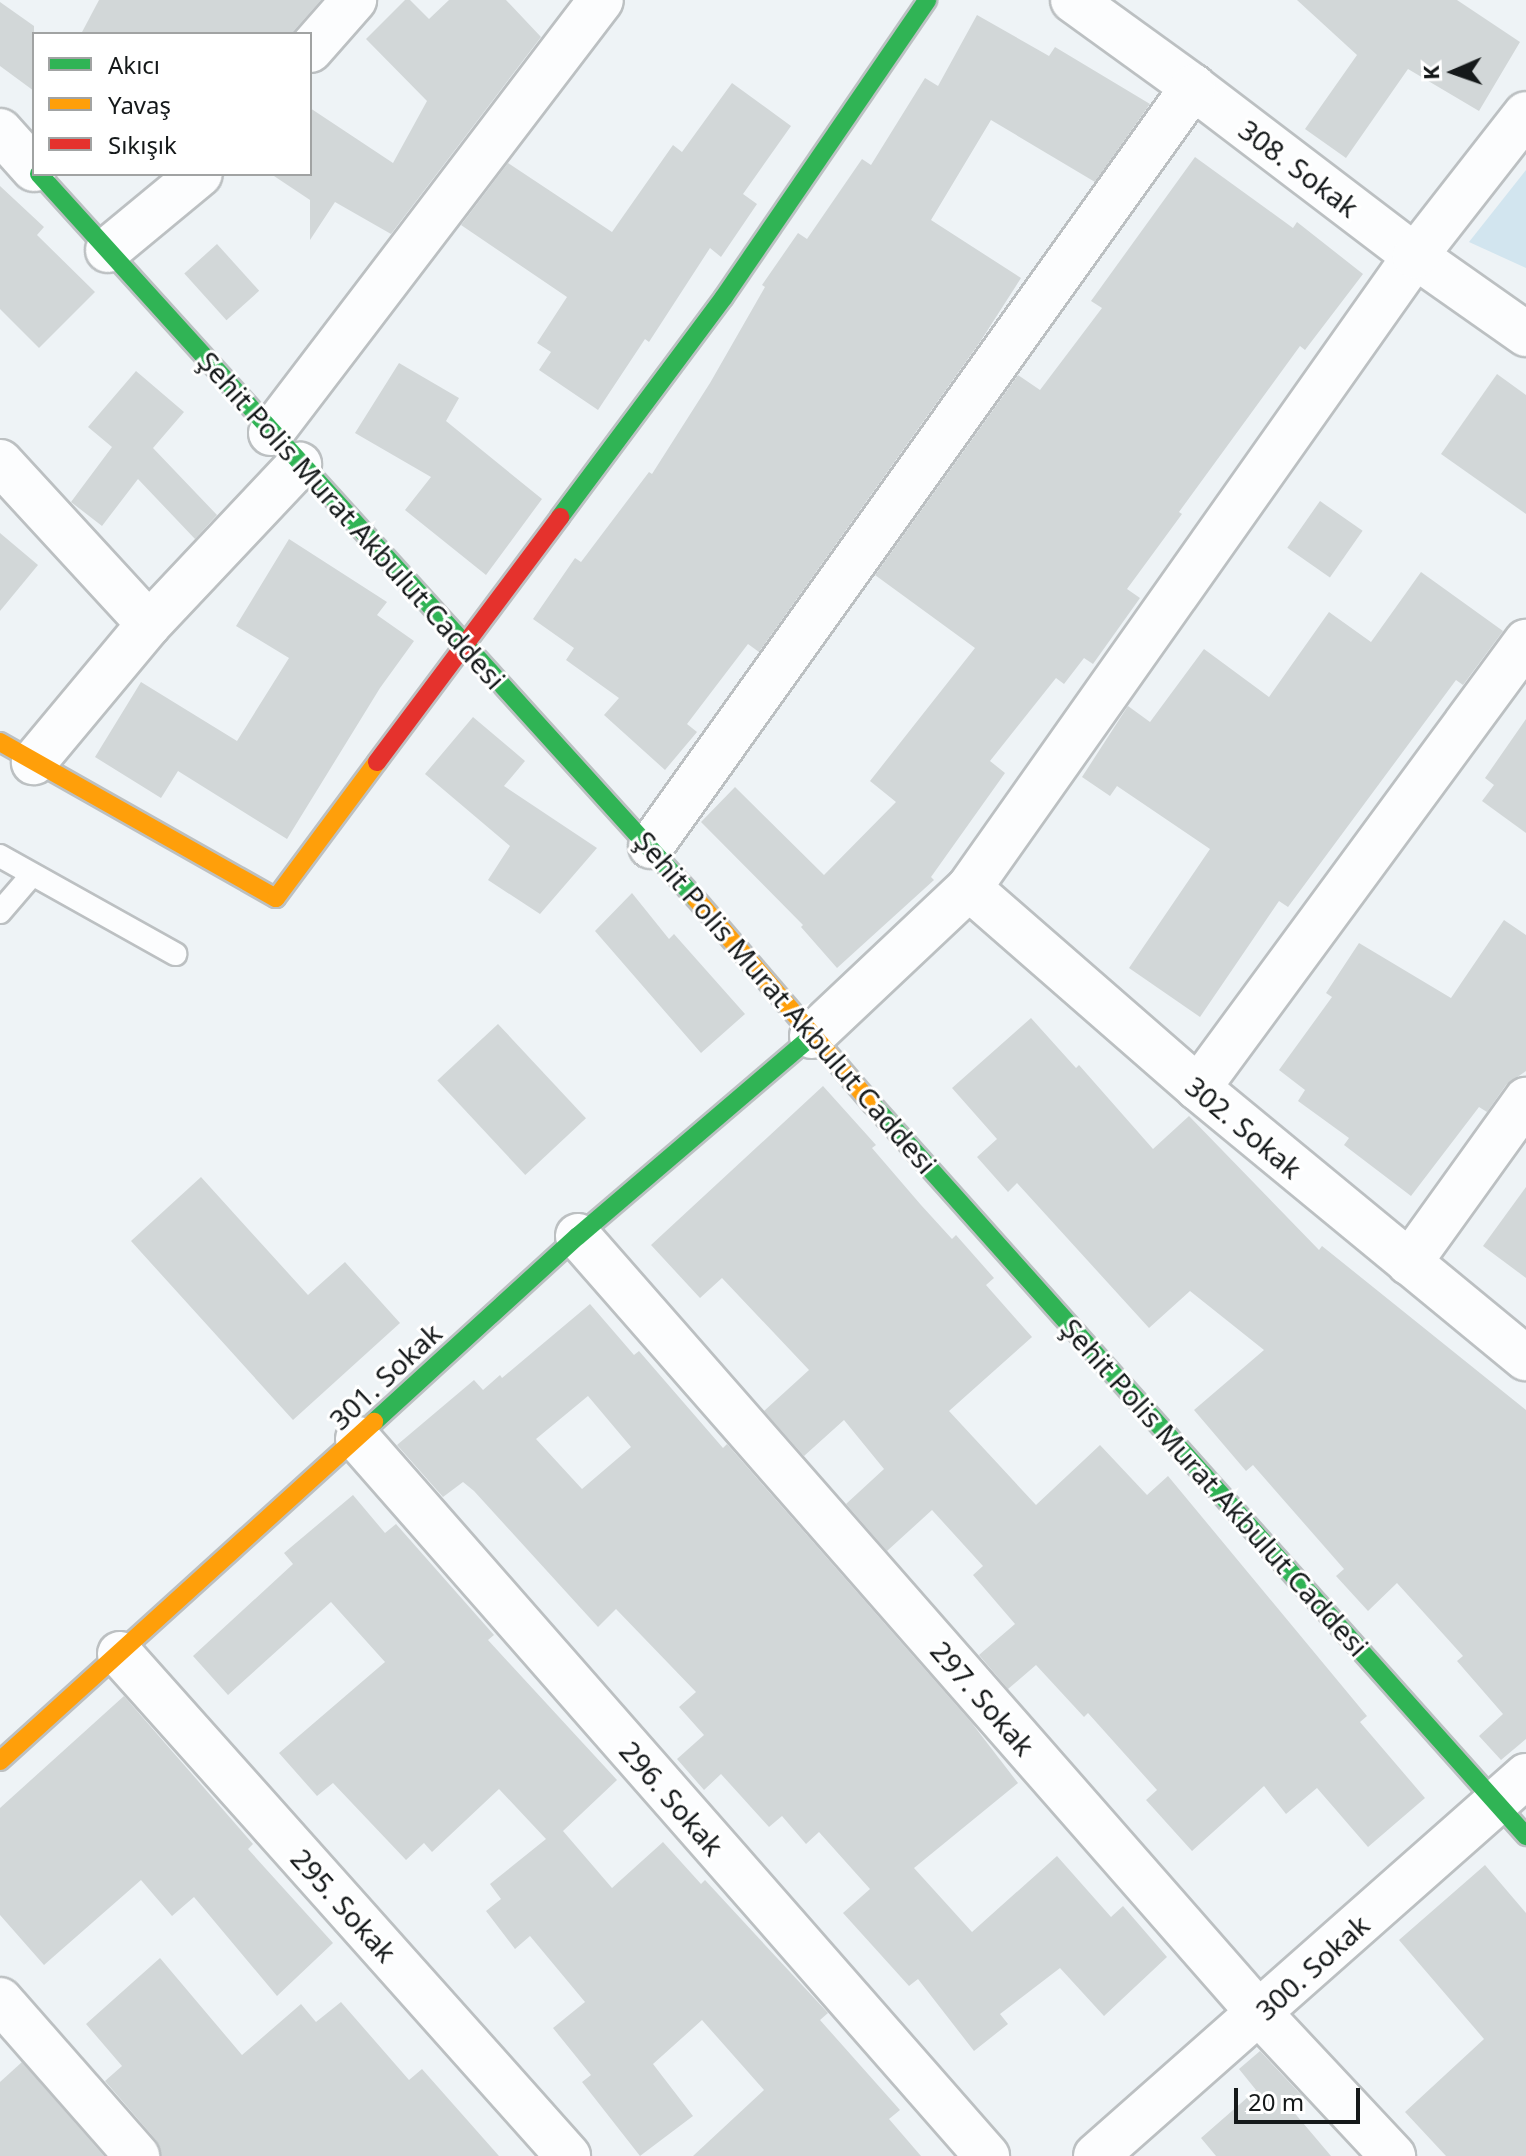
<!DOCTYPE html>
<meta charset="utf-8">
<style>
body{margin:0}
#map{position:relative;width:1526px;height:2156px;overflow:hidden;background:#eef3f6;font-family:"Noto Sans",sans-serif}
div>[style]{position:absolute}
.green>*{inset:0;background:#d2e5ef}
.building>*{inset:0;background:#d2d7d8;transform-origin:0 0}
.roads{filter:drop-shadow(2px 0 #bcc0c2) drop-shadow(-2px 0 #bcc0c2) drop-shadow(0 2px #bcc0c2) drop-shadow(0 -2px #bcc0c2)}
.lane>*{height:22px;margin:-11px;padding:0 11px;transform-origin:11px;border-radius:11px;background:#fcfdfe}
.street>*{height:44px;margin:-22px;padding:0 22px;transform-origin:22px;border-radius:22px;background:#fcfdfe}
.fast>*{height:18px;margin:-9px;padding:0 9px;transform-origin:9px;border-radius:9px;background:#30b455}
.slow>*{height:18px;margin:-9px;padding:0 9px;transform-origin:9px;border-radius:9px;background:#ff9f0a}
.jam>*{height:18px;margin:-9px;padding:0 9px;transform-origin:9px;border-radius:9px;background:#e5322d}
span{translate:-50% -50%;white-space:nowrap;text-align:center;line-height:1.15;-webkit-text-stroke:6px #fff;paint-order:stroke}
.street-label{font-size:28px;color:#15191a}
.legend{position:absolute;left:32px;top:32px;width:280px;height:144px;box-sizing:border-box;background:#fff;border:2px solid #a1a3a3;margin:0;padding:10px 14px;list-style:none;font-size:24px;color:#15191a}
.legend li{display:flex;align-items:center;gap:16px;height:40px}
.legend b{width:40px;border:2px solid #a1a3a3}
.north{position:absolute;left:1414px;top:32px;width:80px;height:80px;-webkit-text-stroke:6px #fff;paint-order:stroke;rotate:268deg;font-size:22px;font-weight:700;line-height:32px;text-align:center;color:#15191a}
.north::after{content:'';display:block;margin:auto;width:28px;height:36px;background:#15191a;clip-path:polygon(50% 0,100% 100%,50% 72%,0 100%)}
.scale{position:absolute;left:1234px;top:2088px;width:126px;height:36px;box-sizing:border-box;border:4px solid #15191a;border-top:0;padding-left:10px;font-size:24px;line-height:28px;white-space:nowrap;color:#15191a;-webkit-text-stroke:6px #fff;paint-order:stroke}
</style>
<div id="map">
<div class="green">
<div style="clip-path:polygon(1526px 170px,1526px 268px,1469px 242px)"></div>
</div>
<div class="building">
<div style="clip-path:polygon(99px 0,321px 0,291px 34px,81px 34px)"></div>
<div style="clip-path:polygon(405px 0,410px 0,429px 19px,449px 0,506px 0,541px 37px,391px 234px,335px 202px,310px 240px,310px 200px,271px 174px,310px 174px,310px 108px,393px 163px,427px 101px,366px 39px)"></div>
<div style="clip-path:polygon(1297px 0,1457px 0,1520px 42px,1479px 111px,1408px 69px,1346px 158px,1305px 129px,1357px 55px)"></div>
<div style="clip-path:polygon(0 2px,34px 26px,34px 91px,0 66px)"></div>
<div style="clip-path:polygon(977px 15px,1049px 56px,1055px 47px,1150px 104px,1095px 182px,991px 120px,931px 220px,1021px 278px,980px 342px,759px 652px,748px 644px,687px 724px,697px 732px,665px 770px,604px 715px,619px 698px,566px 660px,574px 648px,533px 619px,575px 558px,581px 562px,649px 472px,652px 474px,710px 383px,765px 287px,762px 285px,798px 233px,807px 239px,862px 159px,871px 165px,925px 78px,938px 86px)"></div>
<div style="clip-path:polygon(732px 83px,791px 126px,743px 194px,757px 204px,721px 257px,710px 248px,649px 342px,645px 339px,598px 410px,539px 370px,551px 352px,537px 343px,567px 297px,461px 225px,508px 163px,612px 232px,673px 145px,682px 152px)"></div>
<div style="clip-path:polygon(1195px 157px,1293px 228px,1297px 222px,1363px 274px,1305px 350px,1300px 346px,1179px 512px,1182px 514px,1127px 589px,1140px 598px,1093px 664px,1084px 658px,1064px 684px,1056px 678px,990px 761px,1005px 773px,931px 877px,934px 880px,837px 968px,801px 927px,803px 925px,701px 822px,735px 787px,824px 875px,896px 802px,870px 781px,975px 648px,875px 575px,1018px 375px,1040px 390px,1102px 308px,1091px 301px)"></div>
<div style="clip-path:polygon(0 186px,44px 227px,37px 235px,95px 292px,39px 348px,0 309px)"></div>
<div style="left:217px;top:244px;width:63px;height:44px;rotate:48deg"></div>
<div style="clip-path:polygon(399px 363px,459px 398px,446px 421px,542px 499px,486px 575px,405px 510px,431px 477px,355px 433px)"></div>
<div style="clip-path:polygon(136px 371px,184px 412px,153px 448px,217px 515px,195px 539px,138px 479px,102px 526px,71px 502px,112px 447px,88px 427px)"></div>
<div style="clip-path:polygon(1497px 374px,1526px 395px,1526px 514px,1441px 454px)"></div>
<div style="left:1320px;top:501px;width:52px;height:57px;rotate:35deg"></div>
<div style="clip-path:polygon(0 533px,38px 565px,0 611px)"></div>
<div style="clip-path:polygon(289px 539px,387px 602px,377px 615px,414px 641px,380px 688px,287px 839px,178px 771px,161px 798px,95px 757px,141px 682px,237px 741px,289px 658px,236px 626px)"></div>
<div style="clip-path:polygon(1421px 572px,1503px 631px,1463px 685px,1456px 680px,1288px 907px,1279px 901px,1200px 1017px,1129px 968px,1210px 849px,1117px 786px,1110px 796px,1082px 777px,1128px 706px,1150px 722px,1204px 649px,1269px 697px,1329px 612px,1371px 642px)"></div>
<div style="clip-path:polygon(473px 717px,525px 761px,504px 786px,597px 848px,540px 914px,488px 880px,510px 846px,425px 774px)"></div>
<div style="clip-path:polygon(1526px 719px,1526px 833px,1482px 801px,1494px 785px,1485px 778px)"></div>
<div style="clip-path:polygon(632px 893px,669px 939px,674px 934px,745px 1014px,701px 1053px,595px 931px)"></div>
<div style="clip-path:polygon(1504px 920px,1526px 935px,1526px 1071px,1506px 1085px,1487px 1112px,1479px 1107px,1411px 1196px,1344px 1145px,1349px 1138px,1298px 1101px,1305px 1090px,1279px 1070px,1332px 997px,1326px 993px,1359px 943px,1451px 998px)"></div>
<div style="clip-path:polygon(1031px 1018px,1076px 1068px,1079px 1065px,1153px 1149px,1189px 1116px,1319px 1250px,1322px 1246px,1526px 1410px,1526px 1739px,1501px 1760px,1479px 1736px,1503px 1714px,1457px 1661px,1463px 1656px,1397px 1583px,1368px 1611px,1336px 1576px,1344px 1569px,1253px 1465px,1246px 1471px,1194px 1410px,1264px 1350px,1190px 1291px,1149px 1328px,1017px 1183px,1008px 1192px,977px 1157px,997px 1139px,952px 1088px)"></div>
<div style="left:498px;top:1024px;width:129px;height:83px;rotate:47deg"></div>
<div style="clip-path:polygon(823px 1086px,876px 1145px,872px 1148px,921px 1205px,952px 1239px,956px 1235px,994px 1278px,986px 1285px,1032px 1337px,949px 1411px,1036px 1505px,1100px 1445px,1147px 1495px,1168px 1476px,1367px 1716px,1360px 1722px,1425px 1798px,1368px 1847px,1317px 1788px,1286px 1814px,1264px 1786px,1192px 1851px,1146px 1800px,1157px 1790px,1088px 1713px,1084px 1717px,1036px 1665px,1008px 1689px,979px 1655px,1015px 1624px,973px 1575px,983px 1566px,932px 1510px,887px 1551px,846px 1504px,884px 1469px,844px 1420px,804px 1456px,764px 1411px,809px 1370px,722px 1278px,700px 1298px,651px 1245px)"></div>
<div style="clip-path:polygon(201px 1177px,308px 1295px,345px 1262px,400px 1323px,293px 1420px,131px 1241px)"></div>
<div style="clip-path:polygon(1526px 1187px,1526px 1278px,1483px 1246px)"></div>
<div style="clip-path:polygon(evenodd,590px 1304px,634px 1355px,639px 1351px,723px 1448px,727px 1444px,971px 1722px,1018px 1783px,914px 1868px,972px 1932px,1057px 1856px,1111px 1917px,1123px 1906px,1167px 1957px,1104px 2016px,1060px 1968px,1000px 2014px,1008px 2024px,974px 2051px,918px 1979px,909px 1986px,843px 1913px,870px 1889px,819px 1832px,806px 1844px,782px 1816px,769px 1827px,721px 1774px,704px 1790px,677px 1759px,704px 1735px,679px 1707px,696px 1692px,616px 1609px,598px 1627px,474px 1491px,463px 1482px,443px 1497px,397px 1445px,474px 1380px,483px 1390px,500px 1375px,502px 1378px,590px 1304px,588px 1396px,631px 1447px,582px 1489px,536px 1439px,588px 1396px)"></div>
<div style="clip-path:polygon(353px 1495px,385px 1533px,396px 1524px,494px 1635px,488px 1640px,617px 1780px,563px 1831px,612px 1888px,663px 1842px,701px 1884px,705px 1880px,828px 2013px,820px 2020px,900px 2110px,889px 2119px,921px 2156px,693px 2156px,764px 2090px,702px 2020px,653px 2064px,693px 2116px,640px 2156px,582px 2082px,591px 2075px,553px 2028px,585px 2002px,530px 1936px,515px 1949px,486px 1911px,501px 1899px,490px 1884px,546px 1839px,499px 1789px,432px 1852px,424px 1843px,406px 1860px,333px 1783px,317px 1796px,279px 1753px,385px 1662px,331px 1602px,228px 1695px,193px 1656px,293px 1564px,284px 1553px)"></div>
<div style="clip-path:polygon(124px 1696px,253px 1844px,248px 1849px,333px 1943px,277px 1996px,194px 1897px,172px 1916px,141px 1880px,44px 1965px,0 1915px,0 1808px)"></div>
<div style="clip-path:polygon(1485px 1865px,1526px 1913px,1526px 2156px,1446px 2156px,1405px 2112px,1484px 2039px,1399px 1940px)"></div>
<div style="clip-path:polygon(160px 1958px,242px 2055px,301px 2004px,316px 2022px,341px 2002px,409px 2080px,422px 2069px,499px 2156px,161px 2156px,156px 2140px,105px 2081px,122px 2066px,86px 2024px)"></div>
<div style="clip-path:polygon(1260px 2051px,1305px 2099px,1292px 2110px,1331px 2156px,1216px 2156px,1201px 2138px,1256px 2090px,1239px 2069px)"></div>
<div style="clip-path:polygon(22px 2062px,104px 2156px,0 2156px,0 2082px)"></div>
</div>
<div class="roads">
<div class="lane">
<div style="left:0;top:856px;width:201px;rotate:29.2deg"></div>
<div style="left:0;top:912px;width:48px;rotate:-49.3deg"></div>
</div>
<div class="street">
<div style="left:1073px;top:0;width:148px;rotate:35.9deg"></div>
<div style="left:1193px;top:87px;width:279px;rotate:37.3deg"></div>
<div style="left:1415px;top:256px;width:136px;rotate:35.1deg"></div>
<div style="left:310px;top:50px;width:67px;rotate:-48.7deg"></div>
<div style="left:0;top:131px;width:51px;rotate:48.2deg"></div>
<div style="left:108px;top:250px;width:119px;rotate:-39.6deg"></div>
<div style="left:271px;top:433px;width:544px;rotate:-52.69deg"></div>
<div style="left:0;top:462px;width:220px;rotate:47.4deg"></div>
<div style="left:149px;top:624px;width:180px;rotate:129.8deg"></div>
<div style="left:149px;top:624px;width:219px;rotate:-46.7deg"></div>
<div style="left:651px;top:846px;width:933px;rotate:-54.47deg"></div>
<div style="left:969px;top:888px;width:304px;rotate:41.1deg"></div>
<div style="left:1198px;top:1088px;width:425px;rotate:39.5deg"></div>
<div style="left:812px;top:1036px;width:216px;rotate:-43.3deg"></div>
<div style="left:969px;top:888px;width:774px;rotate:-54.79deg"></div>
<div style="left:1415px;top:256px;width:180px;rotate:-52deg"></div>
<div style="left:1198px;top:1088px;width:554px;rotate:-53.67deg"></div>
<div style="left:578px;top:1236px;width:1035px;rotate:48.76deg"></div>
<div style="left:1260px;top:2014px;width:195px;rotate:46.9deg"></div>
<div style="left:1409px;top:1263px;width:201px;rotate:-54.3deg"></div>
<div style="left:358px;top:1439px;width:954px;rotate:48.74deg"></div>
<div style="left:120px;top:1654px;width:673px;rotate:48.25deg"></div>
<div style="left:0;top:2000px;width:208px;rotate:48.7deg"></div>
<div style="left:1096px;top:2156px;width:574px;rotate:-41.47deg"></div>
</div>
<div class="fast">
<div style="left:39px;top:174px;width:978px;rotate:47.82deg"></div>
<div style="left:560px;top:517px;width:274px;rotate:-53.3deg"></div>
<div style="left:724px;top:297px;width:360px;rotate:-55.6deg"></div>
<div style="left:872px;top:1104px;width:982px;rotate:48.22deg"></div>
<div style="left:374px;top:1422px;width:276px;rotate:-42.4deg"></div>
<div style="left:578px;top:1236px;width:308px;rotate:-40.5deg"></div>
</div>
<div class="slow">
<div style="left:0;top:742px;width:317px;rotate:29.5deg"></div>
<div style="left:276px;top:898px;width:169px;rotate:-53.4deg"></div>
<div style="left:696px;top:899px;width:270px;rotate:49.4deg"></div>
<div style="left:0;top:1761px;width:505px;rotate:-42.19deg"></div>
</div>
<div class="jam">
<div style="left:377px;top:762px;width:306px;rotate:-53.2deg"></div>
</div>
</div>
<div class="street-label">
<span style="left:1299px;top:168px;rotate:37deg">308. Sokak</span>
<span style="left:352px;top:520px;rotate:48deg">Şehit Polis Murat Akbulut Caddesi</span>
<span style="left:786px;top:1002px;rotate:49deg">Şehit Polis Murat Akbulut Caddesi</span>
<span style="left:1244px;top:1127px;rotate:40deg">302. Sokak</span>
<span style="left:385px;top:1376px;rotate:-43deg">301. Sokak</span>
<span style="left:1215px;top:1487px;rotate:48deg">Şehit Polis Murat Akbulut Caddesi</span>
<span style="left:983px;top:1698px;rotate:49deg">297. Sokak</span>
<span style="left:672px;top:1798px;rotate:49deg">296. Sokak</span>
<span style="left:344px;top:1905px;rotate:48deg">295. Sokak</span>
<span style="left:1312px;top:1967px;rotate:-42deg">300. Sokak</span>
</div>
<ul class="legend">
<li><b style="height:10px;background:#30b455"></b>Akıcı</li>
<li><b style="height:10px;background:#ff9f0a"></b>Yavaş</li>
<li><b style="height:10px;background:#e5322d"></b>Sıkışık</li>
</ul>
<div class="north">K</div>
<div class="scale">20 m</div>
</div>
